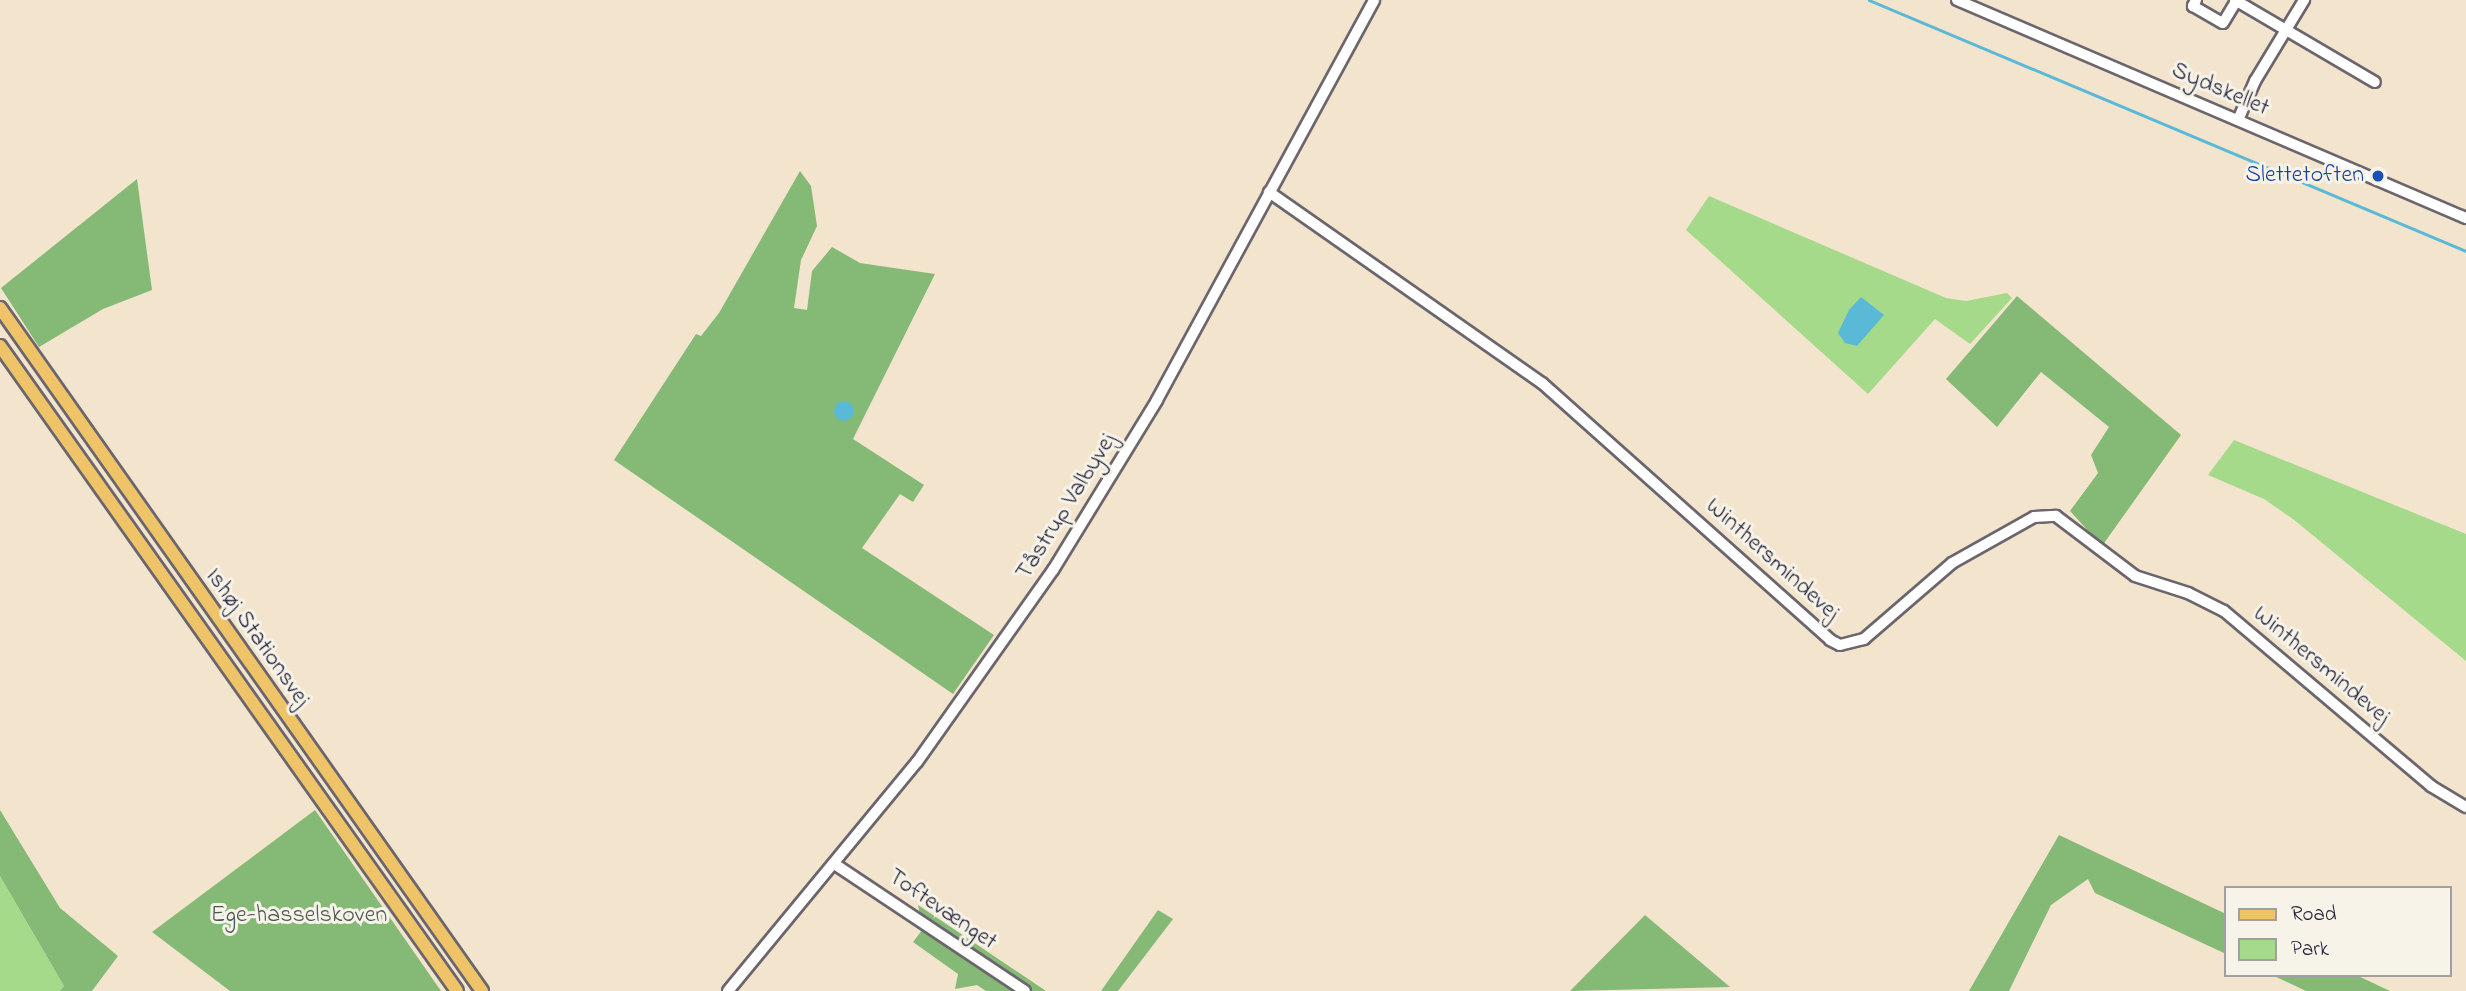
<!DOCTYPE html>
<meta charset="utf-8">
<style>
body{margin:0}
#map{position:relative;width:2466px;height:991px;overflow:hidden;background:#f3e4cd;font-family:"Indie Flower",sans-serif}
div>[style]{position:absolute}
.green>*{inset:0;background:#a5da8a}
.forest>*{inset:0;background:#84ba76}
.water>*{inset:0;background:#59b9d7}
.round{border-radius:50%}
.stream>*{height:2.5px;margin:-1.25px;padding:0 1.25px;transform-origin:1.25px;border-radius:1.25px;background:#59b9d7}
.roads{filter:drop-shadow(2px 0 #6b666e) drop-shadow(-2px 0 #6b666e) drop-shadow(0 2px #6b666e) drop-shadow(0 -2px #6b666e)}
.minor>*{height:10px;margin:-5px;padding:0 5px;transform-origin:5px;border-radius:5px;background:#fff}
.major>*{height:12px;margin:-6px;padding:0 6px;transform-origin:6px;border-radius:6px;background:#efc469}
.dots>*{width:19px;height:19px;translate:-50% -50%;box-sizing:border-box;border:4px solid #f7f3e8;border-radius:50%}
span{translate:-50% -50%;white-space:nowrap;text-align:center;line-height:1.15;-webkit-text-stroke:6px #f7f3e8;paint-order:stroke}
.street-label{font-size:24px;color:#22223b}
.transit-label{font-size:24px;color:#164399}
.right{translate:-100% -50%;text-align:right}
.park-label{font-size:24px;color:#495953}
.legend{position:absolute;left:2224px;top:886px;width:228px;height:91px;box-sizing:border-box;background:#f7f3e8;border:2px solid #a29fa3;margin:0;padding:9px 12px;list-style:none;font-size:21px;color:#22223b}
.legend li{display:flex;align-items:center;gap:14px;height:35px}
.legend b{width:35px;border:2px solid #a29fa3}
</style>
<div id="map">
<div class="green">
<div style="clip-path:polygon(1709px 196px,1946px 298px,1966px 301px,2007px 293px,2012px 298px,1970px 344px,1935px 319px,1868px 394px,1686px 230px)"></div>
<div style="clip-path:polygon(2234px 440px,2466px 534px,2466px 661px,2293px 519px,2264px 499px,2208px 475px)"></div>
<div style="clip-path:polygon(0 876px,64px 986px,60px 991px,0 991px)"></div>
</div>
<div class="forest">
<div style="clip-path:polygon(800px 171px,811px 186px,817px 226px,801px 260px,794px 308px,807px 310px,812px 271px,832px 247px,860px 263px,935px 274px,853px 439px,924px 485px,913px 502px,900px 494px,862px 548px,994px 635px,953px 694px,614px 460px,696px 334px,701px 336px,719px 313px)"></div>
<div style="clip-path:polygon(137px 179px,152px 290px,103px 309px,39px 347px,1px 288px)"></div>
<div style="clip-path:polygon(2017px 296px,2181px 435px,2102px 546px,2070px 511px,2098px 473px,2091px 455px,2109px 427px,2041px 372px,1997px 427px,1946px 379px)"></div>
<div style="clip-path:polygon(0 810px,60px 908px,118px 956px,92px 991px,60px 991px,64px 986px,0 876px)"></div>
<div style="clip-path:polygon(315px 810px,441px 991px,230px 991px,152px 932px)"></div>
<div style="clip-path:polygon(2059px 835px,2226px 914px,2226px 954px,2095px 893px,2088px 879px,2051px 905px,2009px 991px,1969px 991px)"></div>
<div style="clip-path:polygon(918px 905px,1046px 991px,986px 991px,977px 985px,955px 989px,958px 974px,913px 942px,923px 929px)"></div>
<div style="clip-path:polygon(1158px 910px,1173px 919px,1118px 991px,1101px 991px)"></div>
<div style="clip-path:polygon(1645px 915px,1730px 987px,1570px 991px)"></div>
<div style="clip-path:polygon(2272px 975px,2356px 975px,2390px 991px,2306px 991px)"></div>
</div>
<div class="water">
<div style="clip-path:polygon(1861px 297px,1884px 315px,1857px 346px,1845px 343px,1838px 333px,1849px 310px)"></div>
<div class="round" style="left:834px;top:401px;width:20px;height:20px"></div>
</div>
<div class="stream">
<div style="left:1869px;top:0;width:648px;rotate:22.8deg"></div>
</div>
<div class="roads">
<div class="minor">
<div style="left:1957px;top:0;width:554px;rotate:23.19deg"></div>
<div style="left:2196px;top:0;width:7px;rotate:117deg"></div>
<div style="left:2193px;top:6px;width:34px;rotate:30deg"></div>
<div style="left:2223px;top:23px;width:26px;rotate:-59deg"></div>
<div style="left:2235px;top:0;width:162px;rotate:30.4deg"></div>
<div style="left:2238px;top:120px;width:43px;rotate:-66.4deg"></div>
<div style="left:2255px;top:81px;width:95px;rotate:-58.8deg"></div>
<div style="left:1269px;top:192px;width:333px;rotate:35deg"></div>
<div style="left:1542px;top:383px;width:386px;rotate:41.7deg"></div>
<div style="left:1830px;top:640px;width:11px;rotate:27deg"></div>
<div style="left:1840px;top:645px;width:25px;rotate:-14deg"></div>
<div style="left:1864px;top:639px;width:116px;rotate:-40.8deg"></div>
<div style="left:1952px;top:563px;width:94px;rotate:-29.3deg"></div>
<div style="left:2034px;top:517px;width:22px;rotate:-3deg"></div>
<div style="left:2056px;top:516px;width:99px;rotate:37.2deg"></div>
<div style="left:2135px;top:576px;width:56px;rotate:17.8deg"></div>
<div style="left:2188px;top:593px;width:40px;rotate:26.6deg"></div>
<div style="left:2224px;top:611px;width:271px;rotate:40.2deg"></div>
<div style="left:2431px;top:786px;width:41px;rotate:31deg"></div>
<div style="left:836px;top:865px;width:227px;rotate:33.7deg"></div>
<div style="left:728px;top:991px;width:297px;rotate:-50.5deg"></div>
<div style="left:917px;top:762px;width:235px;rotate:-54.7deg"></div>
<div style="left:1053px;top:570px;width:199px;rotate:-58.5deg"></div>
<div style="left:1157px;top:400px;width:455px;rotate:-61.5deg"></div>
</div>
<div class="major">
<div style="left:0;top:308px;width:836px;rotate:54.79deg"></div>
<div style="left:0;top:346px;width:790px;rotate:54.68deg"></div>
</div>
</div>
<div class="dots">
<div style="left:2378px;top:176px;background:#1a4fb4"></div>
</div>
<div class="street-label">
<span style="left:2220px;top:90px;rotate:23deg">Sydskellet</span>
<span style="left:1067px;top:507px;rotate:-58deg">Tåstrup Valbyvej</span>
<span style="left:1772px;top:560px;rotate:42deg">Winthersmindevej</span>
<span style="left:257px;top:638px;rotate:55deg">Ishøj Stationsvej</span>
<span style="left:2321px;top:666px;rotate:40deg">Winthersmindevej</span>
<span style="left:942px;top:910px;rotate:34deg">Toftevænget</span>
</div>
<div class="transit-label">
<span class="right" style="left:2364px;top:176px">Slettetoften</span>
</div>
<div class="park-label">
<span style="left:299px;top:916px">Ege-hasselskoven</span>
</div>
<ul class="legend">
<li><b style="height:9px;background:#efc469"></b>Road</li>
<li><b style="height:19px;background:#a5da8a"></b>Park</li>
</ul>
</div>
